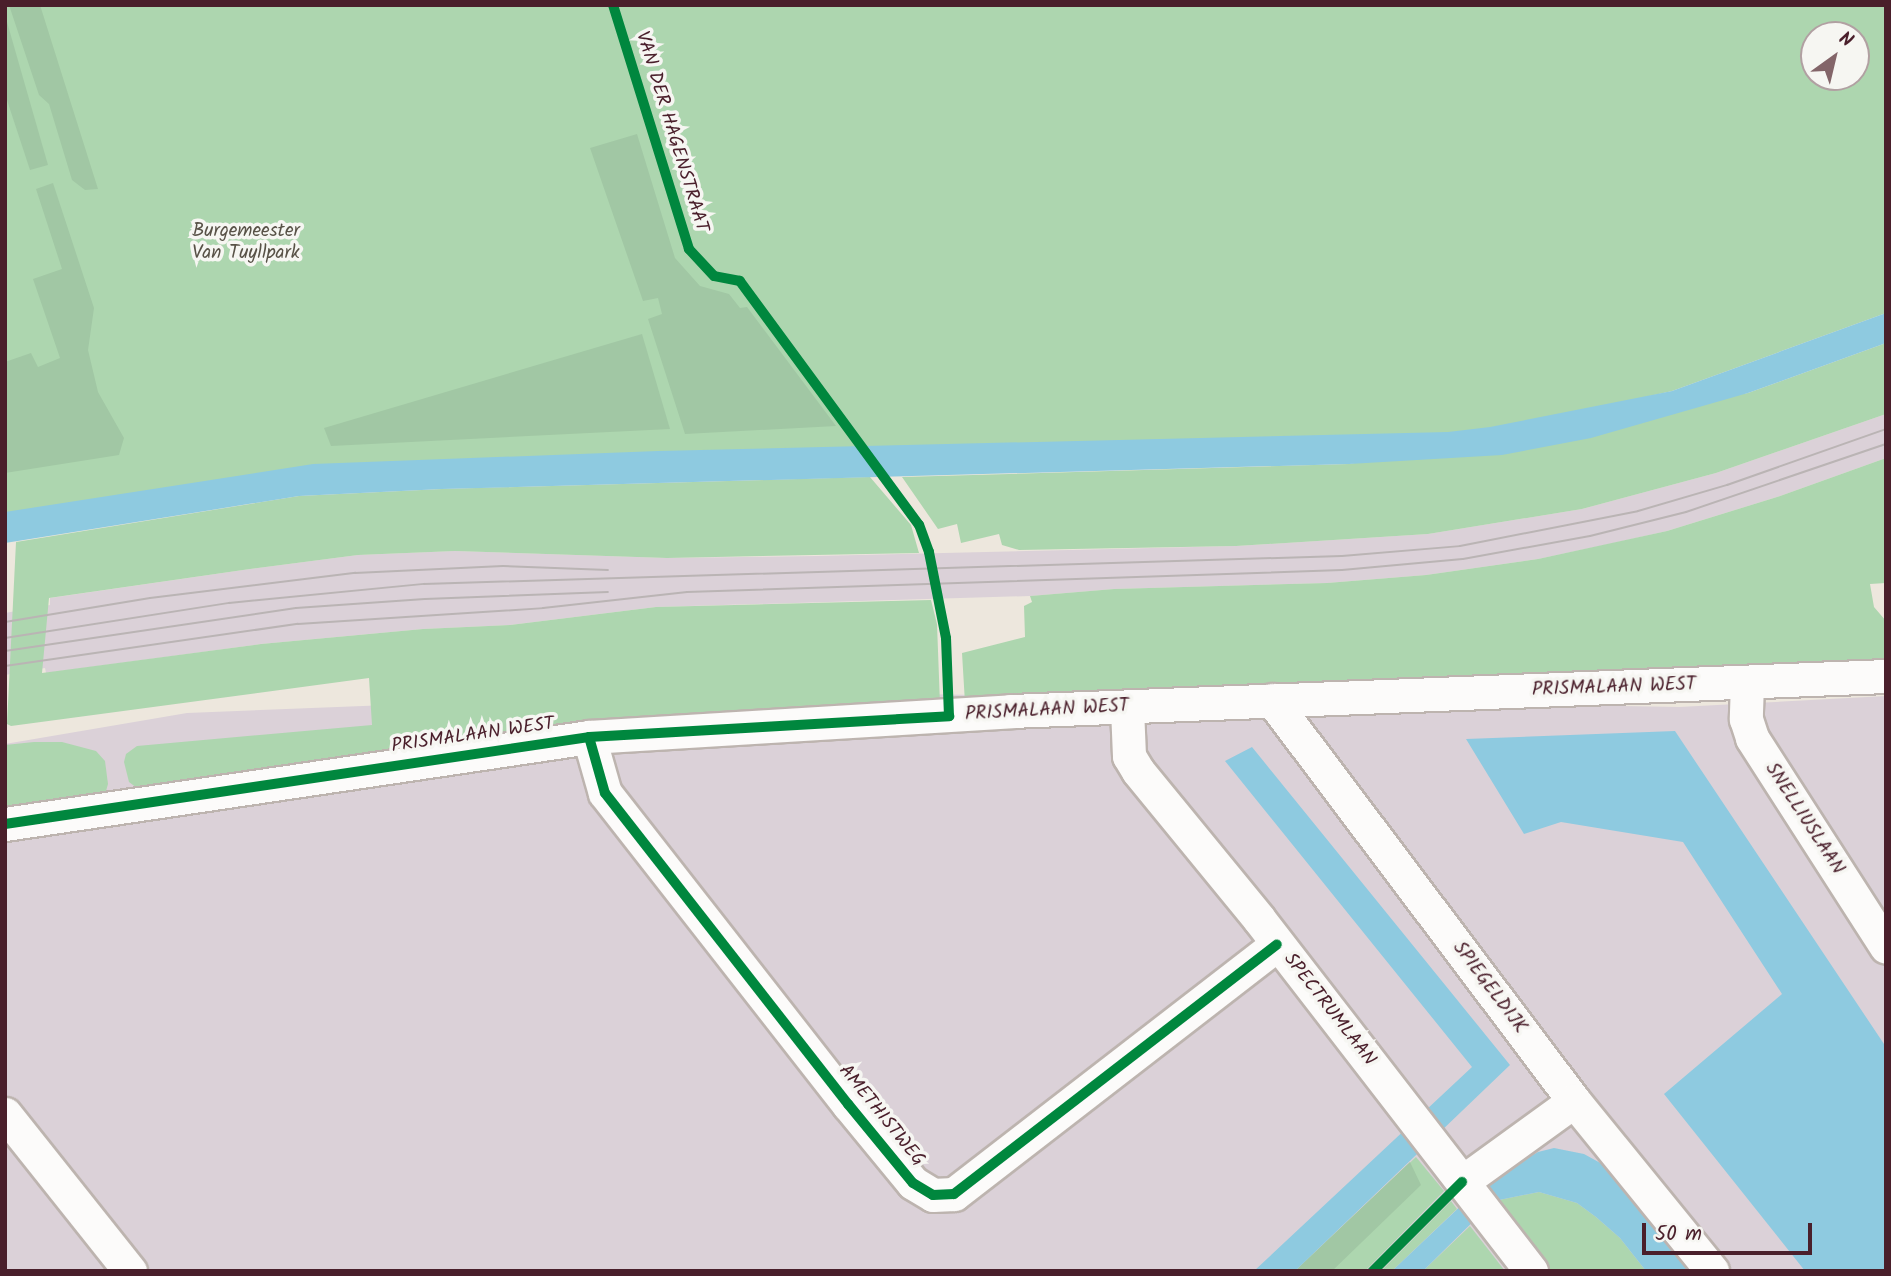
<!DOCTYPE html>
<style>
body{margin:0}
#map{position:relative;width:1891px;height:1276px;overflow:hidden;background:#ede7dd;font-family:Kalam,sans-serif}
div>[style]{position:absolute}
.industrial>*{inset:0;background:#dbd1d8}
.green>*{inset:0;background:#add6af}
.forest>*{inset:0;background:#a1c7a4}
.water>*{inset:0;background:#8ecae0}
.roads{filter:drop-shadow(2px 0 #bdb4af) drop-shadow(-2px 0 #bdb4af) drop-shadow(0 2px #bdb4af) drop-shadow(0 -2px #bdb4af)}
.minor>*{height:33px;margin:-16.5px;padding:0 16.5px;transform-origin:16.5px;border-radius:16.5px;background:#fcfbfa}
.tram>*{height:2px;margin:-1px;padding:0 1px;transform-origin:1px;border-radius:1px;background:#bab4b4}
.cycleway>*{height:10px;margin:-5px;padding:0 5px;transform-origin:5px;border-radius:5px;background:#00873e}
span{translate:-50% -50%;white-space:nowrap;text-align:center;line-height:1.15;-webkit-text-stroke:7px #f6f6f2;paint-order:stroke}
.street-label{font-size:19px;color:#4a1f2b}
.park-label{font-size:19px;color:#585247}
.frame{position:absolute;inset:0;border:7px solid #4a1f2b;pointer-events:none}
.north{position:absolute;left:1800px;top:21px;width:70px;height:70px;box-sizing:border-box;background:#f6f6f2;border:2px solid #b1a0a2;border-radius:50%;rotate:34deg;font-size:19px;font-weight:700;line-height:28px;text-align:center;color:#4a1f2b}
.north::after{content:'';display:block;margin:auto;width:24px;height:32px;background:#836569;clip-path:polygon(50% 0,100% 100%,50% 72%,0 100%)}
.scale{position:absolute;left:1642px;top:1223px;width:170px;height:32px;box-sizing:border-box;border:4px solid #4a1f2b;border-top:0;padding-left:9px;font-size:21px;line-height:24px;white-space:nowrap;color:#4a1f2b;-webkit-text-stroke:5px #f6f6f2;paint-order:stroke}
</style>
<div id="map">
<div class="industrial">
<div style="clip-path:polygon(1886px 414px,1886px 458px,1777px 497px,1667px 531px,1609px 544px,1538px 559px,1426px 575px,1327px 583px,1114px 589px,1030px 596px,656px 607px,510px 625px,423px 629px,261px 644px,46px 673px,45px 668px,5px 675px,5px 613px,50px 605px,50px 598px,250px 569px,358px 555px,455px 551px,667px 558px,816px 556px,1236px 546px,1428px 534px,1582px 509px,1716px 473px)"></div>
<div style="clip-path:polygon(744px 691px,1679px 707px,1886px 696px,1886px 1271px,5px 1271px,5px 744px,187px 713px)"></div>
</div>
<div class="green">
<div style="clip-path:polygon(evenodd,5px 5px,1886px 5px,1886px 313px,1672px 391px,1469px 437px,308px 474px,5px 528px,5px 5px,1814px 35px,1856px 35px,1856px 77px,1814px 77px,1814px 35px)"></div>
<div style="clip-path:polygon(1886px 343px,1886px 414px,1716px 473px,1582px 509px,1428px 534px,1236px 546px,1019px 550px,1002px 545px,999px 534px,961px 543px,957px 524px,938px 529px,902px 477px,1349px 464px,1748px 393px)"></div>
<div style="clip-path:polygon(1886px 458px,1886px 583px,1870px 584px,1874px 607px,1886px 621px,1886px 664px,965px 703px,962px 653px,1025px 637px,1024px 606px,1032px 602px,1030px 596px,1114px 589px,1327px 583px,1426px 575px,1538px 559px,1667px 531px,1777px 497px)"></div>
<div style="clip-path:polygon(870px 477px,911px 525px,919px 553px,667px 558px,455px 551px,358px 555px,250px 569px,49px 598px,42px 673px,261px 644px,423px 629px,510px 625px,656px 607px,931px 600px,937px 624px,940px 704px,137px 788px,129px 782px,124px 762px,126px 754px,137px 746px,372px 725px,369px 678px,11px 726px,7px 724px,16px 542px,299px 496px,442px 489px)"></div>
<div style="clip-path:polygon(34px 742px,62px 742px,96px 751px,105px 761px,108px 784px,106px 791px,96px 797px,5px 812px,5px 745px)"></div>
<div style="clip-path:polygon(1416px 1157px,1444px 1191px,1365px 1271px,1295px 1271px)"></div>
<div style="clip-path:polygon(1539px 1192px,1577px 1203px,1596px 1217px,1620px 1238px,1646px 1271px,1548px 1271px,1494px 1201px)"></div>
<div style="clip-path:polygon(1451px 1201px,1457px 1209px,1392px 1271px,1381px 1271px)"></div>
<div style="clip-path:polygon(1470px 1226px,1505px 1271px,1423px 1271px)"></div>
</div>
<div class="forest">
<div style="clip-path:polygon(9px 5px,40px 5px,98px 189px,85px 190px,72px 180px,49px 104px,39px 95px)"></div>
<div style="clip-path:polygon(5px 15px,48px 165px,30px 170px,5px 94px)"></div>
<div style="clip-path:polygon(637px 134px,675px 258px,700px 286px,729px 294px,740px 308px,747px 307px,836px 426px,685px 434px,648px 319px,662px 314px,658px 298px,643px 301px,590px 148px)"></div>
<div style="clip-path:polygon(53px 183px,94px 308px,88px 350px,98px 392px,124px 438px,119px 455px,5px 473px,5px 362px,31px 353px,38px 367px,60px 358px,33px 279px,62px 269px,36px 189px)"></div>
<div style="clip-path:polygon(642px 334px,670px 429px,331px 446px,324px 428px)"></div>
<div style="clip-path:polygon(1410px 1162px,1421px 1185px,1332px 1271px,1295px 1271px)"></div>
</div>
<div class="water">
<div style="clip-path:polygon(1886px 313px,1886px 343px,1748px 393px,1591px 438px,1502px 455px,1349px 464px,442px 489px,299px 496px,5px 543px,5px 512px,313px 464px,658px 451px,1448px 432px,1490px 427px,1672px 391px)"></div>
<div style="clip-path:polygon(1675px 731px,1886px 1047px,1886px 1271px,1805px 1271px,1664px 1094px,1782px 994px,1683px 842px,1561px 822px,1524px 834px,1466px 739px)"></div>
<div style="clip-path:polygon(1252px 747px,1510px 1065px,1295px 1271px,1254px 1271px,1472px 1067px,1225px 761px)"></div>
<div style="clip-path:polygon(1554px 1148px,1584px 1154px,1604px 1165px,1622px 1181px,1696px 1271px,1646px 1271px,1620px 1238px,1596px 1217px,1577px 1203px,1539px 1192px,1494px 1201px,1423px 1271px,1392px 1271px,1487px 1181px,1538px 1152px)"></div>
</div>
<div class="roads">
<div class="minor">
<div style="left:1747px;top:683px;width:36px;rotate:92deg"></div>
<div style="left:1746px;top:719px;width:20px;rotate:72deg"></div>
<div style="left:1752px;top:738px;width:248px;rotate:57.3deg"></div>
<div style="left:1272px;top:700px;width:502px;rotate:53.02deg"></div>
<div style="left:1574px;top:1101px;width:219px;rotate:50.9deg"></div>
<div style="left:1127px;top:708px;width:48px;rotate:87.6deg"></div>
<div style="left:1129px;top:756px;width:17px;rotate:59deg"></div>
<div style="left:1138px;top:771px;width:191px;rotate:50.7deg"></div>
<div style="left:1259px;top:919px;width:445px;rotate:52.3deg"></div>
<div style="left:589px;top:737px;width:58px;rotate:74.1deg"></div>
<div style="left:605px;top:793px;width:395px;rotate:52deg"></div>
<div style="left:848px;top:1104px;width:102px;rotate:50.6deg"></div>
<div style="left:913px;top:1183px;width:23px;rotate:31deg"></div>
<div style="left:933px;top:1195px;width:21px;rotate:-3deg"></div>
<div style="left:954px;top:1194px;width:408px;rotate:-37.7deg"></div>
<div style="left:5px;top:824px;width:590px;rotate:-8.47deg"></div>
<div style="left:589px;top:737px;width:423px;rotate:-3.5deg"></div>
<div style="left:1011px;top:711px;width:876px;rotate:-2.29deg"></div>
<div style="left:5px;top:1114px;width:201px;rotate:51.5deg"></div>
<div style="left:1462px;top:1182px;width:138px;rotate:-35.9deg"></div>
</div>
</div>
<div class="tram">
<div style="left:5px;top:622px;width:147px;rotate:-9.4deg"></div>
<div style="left:150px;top:598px;width:207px;rotate:-7deg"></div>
<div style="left:355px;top:573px;width:148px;rotate:-2.7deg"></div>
<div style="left:503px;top:566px;width:105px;rotate:2.2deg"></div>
<div style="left:5px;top:638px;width:227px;rotate:-8.9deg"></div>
<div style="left:229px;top:603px;width:196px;rotate:-5.6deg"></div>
<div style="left:424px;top:584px;width:918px;rotate:-1.75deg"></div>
<div style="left:1342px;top:556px;width:118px;rotate:-4.8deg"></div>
<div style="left:1460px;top:546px;width:181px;rotate:-11.1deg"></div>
<div style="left:1638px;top:511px;width:93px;rotate:-16.3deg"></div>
<div style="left:1727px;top:485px;width:169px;rotate:-19.4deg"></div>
<div style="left:5px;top:651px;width:294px;rotate:-8.4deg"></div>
<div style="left:296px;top:608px;width:129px;rotate:-4deg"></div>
<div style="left:425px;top:599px;width:183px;rotate:-2.2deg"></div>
<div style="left:5px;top:666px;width:296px;rotate:-8.2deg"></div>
<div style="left:298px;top:624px;width:246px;rotate:-3.7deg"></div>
<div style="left:543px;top:608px;width:145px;rotate:-6.3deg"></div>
<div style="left:687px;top:592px;width:655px;rotate:-1.92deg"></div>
<div style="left:1342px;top:570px;width:121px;rotate:-5.2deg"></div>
<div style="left:1463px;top:559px;width:129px;rotate:-10.3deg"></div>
<div style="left:1590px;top:536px;width:99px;rotate:-14deg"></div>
<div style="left:1686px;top:512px;width:211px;rotate:-18.8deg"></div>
</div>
<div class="cycleway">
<div style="left:589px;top:737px;width:58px;rotate:74.1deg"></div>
<div style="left:605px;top:793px;width:395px;rotate:52deg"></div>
<div style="left:848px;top:1104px;width:102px;rotate:50.6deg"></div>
<div style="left:913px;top:1183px;width:23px;rotate:31deg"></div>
<div style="left:933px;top:1195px;width:21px;rotate:-3deg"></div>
<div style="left:954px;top:1194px;width:408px;rotate:-37.7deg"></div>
<div style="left:5px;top:824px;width:590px;rotate:-8.47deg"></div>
<div style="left:589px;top:737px;width:361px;rotate:-3.3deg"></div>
<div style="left:949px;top:716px;width:78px;rotate:-92.2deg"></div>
<div style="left:946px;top:638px;width:88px;rotate:-101.2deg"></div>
<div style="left:929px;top:552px;width:29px;rotate:-110deg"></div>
<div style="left:919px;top:525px;width:303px;rotate:-126.3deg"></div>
<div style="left:740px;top:281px;width:26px;rotate:-169deg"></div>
<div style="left:714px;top:276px;width:37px;rotate:-133deg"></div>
<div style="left:689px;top:249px;width:256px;rotate:-107.3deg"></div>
<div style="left:1373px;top:1271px;width:126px;rotate:-45deg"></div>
</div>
<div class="street-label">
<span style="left:671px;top:132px;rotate:73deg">VAN DER HAGENSTRAAT</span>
<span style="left:1614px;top:688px;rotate:-2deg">PRISMALAAN WEST</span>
<span style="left:1047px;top:711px;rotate:-3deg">PRISMALAAN WEST</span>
<span style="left:473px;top:736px;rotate:-8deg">PRISMALAAN WEST</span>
<span style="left:1804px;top:819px;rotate:57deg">SNELLIUSLAAN</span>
<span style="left:1489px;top:988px;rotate:53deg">SPIEGELDIJK</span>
<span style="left:1329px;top:1010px;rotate:52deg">SPECTRUMLAAN</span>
<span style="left:881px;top:1116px;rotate:51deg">AMETHISTWEG</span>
</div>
<div class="park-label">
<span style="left:246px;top:243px">Burgemeester<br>Van Tuyllpark</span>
</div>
<div class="frame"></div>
<div class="north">N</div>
<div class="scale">50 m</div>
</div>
